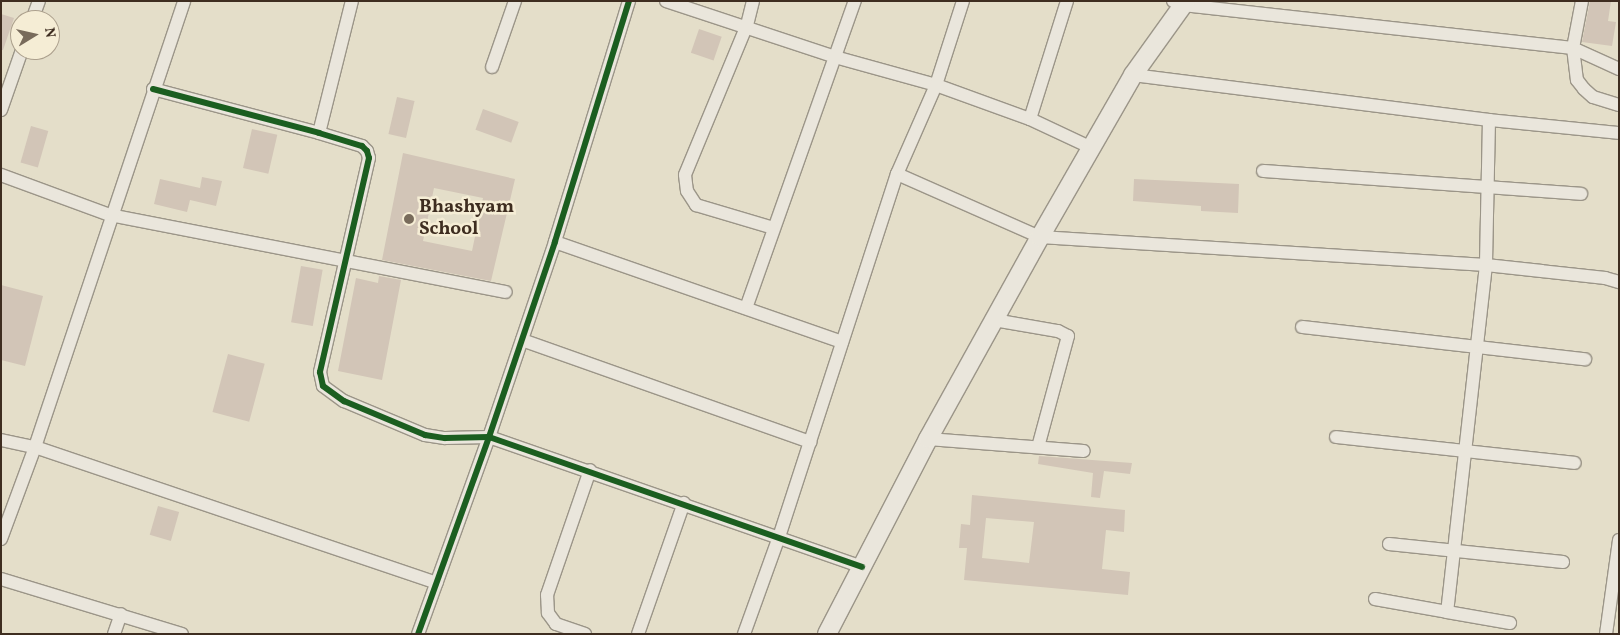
<!DOCTYPE html>
<style>
body{margin:0}
#map{position:relative;width:1620px;height:635px;overflow:hidden;background:#e4dec9;font-family:Vollkorn,serif}
div>[style]{position:absolute}
.building>*{inset:0;background:#d2c5b7;transform-origin:0 0}
.roads{filter:drop-shadow(1px 0 #9b9588) drop-shadow(-1px 0 #9b9588) drop-shadow(0 1px #9b9588) drop-shadow(0 -1px #9b9588)}
.street>*{height:12px;margin:-6px;padding:0 6px;transform-origin:6px;border-radius:6px;background:#eae6dc}
.secondary>*{height:18px;margin:-9px;padding:0 9px;transform-origin:9px;border-radius:9px;background:#eae6dc}
.cycleway>*{height:6px;margin:-3px;padding:0 3px;transform-origin:3px;border-radius:3px;background:#1b5e20}
.dots>*{width:14px;height:14px;translate:-50% -50%;box-sizing:border-box;border:2px solid #f5edd5;border-radius:50%}
span{translate:-50% -50%;white-space:nowrap;text-align:center;line-height:1.15;-webkit-text-stroke:5px #f5edd5;paint-order:stroke}
.poi-label{font-size:19px;color:#3e2d20;font-weight:700}
.left{translate:0 -50%;text-align:left}
.frame{position:absolute;inset:0;border:2px solid #3e2d20;pointer-events:none}
.north{position:absolute;left:10px;top:10px;width:50px;height:50px;box-sizing:border-box;background:#f5edd5;border:1px solid #aca08d;border-radius:50%;rotate:81deg;font-size:14px;font-weight:700;line-height:20px;text-align:center;color:#3e2d20}
.north::after{content:'';display:block;margin:auto;width:18px;height:22px;background:#786b5b;clip-path:polygon(50% 0,100% 100%,50% 72%,0 100%)}
</style>
<div id="map">
<div class="building">
<div style="clip-path:polygon(1590px 1px,1611px 1px,1608px 21px,1616px 22px,1612px 46px,1582px 42px)"></div>
<div style="clip-path:polygon(1px 14px,14px 18px,3px 50px,1px 50px)"></div>
<div style="left:699px;top:29px;width:24px;height:25px;rotate:19deg"></div>
<div style="left:397px;top:97px;width:18px;height:38px;rotate:13deg"></div>
<div style="left:483px;top:109px;width:38px;height:22px;rotate:20deg"></div>
<div style="left:31px;top:126px;width:18px;height:38px;rotate:16deg"></div>
<div style="left:252px;top:129px;width:26px;height:40px;rotate:13deg"></div>
<div style="clip-path:polygon(evenodd,403px 153px,515px 179px,491px 281px,382px 260px,403px 153px,434px 188px,483px 198px,472px 251px,423px 241px,434px 188px)"></div>
<div style="clip-path:polygon(202px 177px,222px 181px,216px 206px,190px 200px,187px 212px,154px 204px,160px 179px,200px 188px)"></div>
<div style="clip-path:polygon(1134px 179px,1239px 184px,1238px 213px,1201px 211px,1201px 206px,1133px 201px)"></div>
<div style="left:301px;top:266px;width:22px;height:57px;rotate:10deg"></div>
<div style="clip-path:polygon(379px 276px,401px 280px,382px 380px,338px 371px,356px 278px,378px 283px)"></div>
<div style="clip-path:polygon(1px 285px,43px 296px,25px 366px,1px 360px)"></div>
<div style="left:228px;top:354px;width:38px;height:60px;rotate:15deg"></div>
<div style="clip-path:polygon(1039px 456px,1132px 463px,1130px 474px,1104px 471px,1100px 498px,1091px 497px,1093px 473px,1038px 464px)"></div>
<div style="clip-path:polygon(evenodd,972px 495px,1125px 510px,1124px 532px,1106px 530px,1102px 569px,1130px 572px,1128px 595px,964px 580px,967px 548px,959px 548px,961px 524px,970px 525px,972px 495px,986px 518px,1034px 522px,1029px 563px,982px 558px,986px 518px)"></div>
<div style="left:158px;top:506px;width:22px;height:30px;rotate:16deg"></div>
</div>
<div class="roads">
<div class="street">
<div style="left:629px;top:1px;width:252px;rotate:107.1deg"></div>
<div style="left:555px;top:242px;width:206px;rotate:108.7deg"></div>
<div style="left:489px;top:437px;width:395px;rotate:19.2deg"></div>
<div style="left:666px;top:1px;width:178px;rotate:18.3deg"></div>
<div style="left:835px;top:57px;width:105px;rotate:15.5deg"></div>
<div style="left:936px;top:85px;width:100px;rotate:19.9deg"></div>
<div style="left:1030px;top:119px;width:68px;rotate:25.1deg"></div>
<div style="left:753px;top:1px;width:25px;rotate:104deg"></div>
<div style="left:747px;top:25px;width:162px;rotate:112.5deg"></div>
<div style="left:685px;top:175px;width:16px;rotate:83deg"></div>
<div style="left:687px;top:191px;width:17px;rotate:57deg"></div>
<div style="left:696px;top:205px;width:80px;rotate:16.6deg"></div>
<div style="left:1173px;top:1px;width:11px;rotate:22deg"></div>
<div style="left:1183px;top:5px;width:392px;rotate:6.3deg"></div>
<div style="left:1573px;top:48px;width:48px;rotate:-79.2deg"></div>
<div style="left:32px;top:20px;width:20px;rotate:-70deg"></div>
<div style="left:492px;top:67px;width:70px;rotate:-70.8deg"></div>
<div style="left:1619px;top:69px;width:51px;rotate:-155.5deg"></div>
<div style="left:1573px;top:48px;width:32px;rotate:83deg"></div>
<div style="left:1577px;top:80px;width:11px;rotate:52deg"></div>
<div style="left:1584px;top:89px;width:12px;rotate:42deg"></div>
<div style="left:1593px;top:97px;width:27px;rotate:17deg"></div>
<div style="left:1133px;top:75px;width:359px;rotate:7.2deg"></div>
<div style="left:1489px;top:120px;width:131px;rotate:5.7deg"></div>
<div style="left:153px;top:89px;width:172px;rotate:14.8deg"></div>
<div style="left:319px;top:133px;width:45px;rotate:16.8deg"></div>
<div style="left:362px;top:146px;width:7px;rotate:45deg"></div>
<div style="left:367px;top:151px;width:7px;rotate:74deg"></div>
<div style="left:369px;top:158px;width:220px;rotate:102.9deg"></div>
<div style="left:320px;top:372px;width:14px;rotate:78deg"></div>
<div style="left:323px;top:386px;width:26px;rotate:36deg"></div>
<div style="left:344px;top:401px;width:88px;rotate:22.8deg"></div>
<div style="left:425px;top:435px;width:20px;rotate:9deg"></div>
<div style="left:445px;top:438px;width:44px;rotate:-1.3deg"></div>
<div style="left:489px;top:437px;width:209px;rotate:109.8deg"></div>
<div style="left:1px;top:110px;width:64px;rotate:-70.7deg"></div>
<div style="left:1030px;top:119px;width:124px;rotate:-72.6deg"></div>
<div style="left:1489px;top:120px;width:145px;rotate:91.2deg"></div>
<div style="left:1486px;top:265px;width:349px;rotate:96.4deg"></div>
<div style="left:1447px;top:612px;width:64px;rotate:9.9deg"></div>
<div style="left:319px;top:133px;width:136px;rotate:-76deg"></div>
<div style="left:1263px;top:171px;width:319px;rotate:4.1deg"></div>
<div style="left:897px;top:174px;width:156px;rotate:23.8deg"></div>
<div style="left:1040px;top:237px;width:447px;rotate:3.6deg"></div>
<div style="left:1486px;top:265px;width:120px;rotate:6.2deg"></div>
<div style="left:1605px;top:278px;width:15px;rotate:16deg"></div>
<div style="left:1px;top:175px;width:116px;rotate:20.2deg"></div>
<div style="left:110px;top:215px;width:403px;rotate:11deg"></div>
<div style="left:555px;top:242px;width:304px;rotate:19.2deg"></div>
<div style="left:746px;top:308px;width:326px;rotate:-70.5deg"></div>
<div style="left:994px;top:320px;width:65px;rotate:9.8deg"></div>
<div style="left:1058px;top:331px;width:11px;rotate:27deg"></div>
<div style="left:1068px;top:336px;width:115px;rotate:105.1deg"></div>
<div style="left:1302px;top:327px;width:285px;rotate:6.5deg"></div>
<div style="left:522px;top:340px;width:306px;rotate:19.5deg"></div>
<div style="left:1336px;top:437px;width:240px;rotate:6.2deg"></div>
<div style="left:928px;top:439px;width:156px;rotate:4.4deg"></div>
<div style="left:1px;top:440px;width:35px;rotate:12deg"></div>
<div style="left:35px;top:447px;width:424px;rotate:18.7deg"></div>
<div style="left:1px;top:539px;width:98px;rotate:-69.7deg"></div>
<div style="left:35px;top:447px;width:470px;rotate:-71.5deg"></div>
<div style="left:1389px;top:544px;width:175px;rotate:5.9deg"></div>
<div style="left:1px;top:579px;width:189px;rotate:16.9deg"></div>
<div style="left:1375px;top:599px;width:73px;rotate:10.2deg"></div>
<div style="left:114px;top:634px;width:21px;rotate:-71deg"></div>
<div style="left:585px;top:634px;width:31px;rotate:-161deg"></div>
<div style="left:556px;top:624px;width:14px;rotate:-126deg"></div>
<div style="left:548px;top:613px;width:18px;rotate:-93deg"></div>
<div style="left:547px;top:595px;width:132px;rotate:-71deg"></div>
<div style="left:638px;top:634px;width:139px;rotate:-70.7deg"></div>
<div style="left:744px;top:634px;width:103px;rotate:-70.2deg"></div>
<div style="left:779px;top:537px;width:382px;rotate:-72deg"></div>
<div style="left:897px;top:174px;width:97px;rotate:-66.3deg"></div>
<div style="left:936px;top:85px;width:88px;rotate:-72.2deg"></div>
<div style="left:1606px;top:634px;width:95px;rotate:-82.1deg"></div>
</div>
<div class="secondary">
<div style="left:827px;top:634px;width:220px;rotate:-62.6deg"></div>
<div style="left:928px;top:439px;width:231px;rotate:-61deg"></div>
<div style="left:1040px;top:237px;width:187px;rotate:-60.1deg"></div>
<div style="left:1133px;top:75px;width:91px;rotate:-54.4deg"></div>
</div>
</div>
<div class="cycleway">
<div style="left:629px;top:1px;width:252px;rotate:107.1deg"></div>
<div style="left:555px;top:242px;width:206px;rotate:108.7deg"></div>
<div style="left:489px;top:437px;width:395px;rotate:19.2deg"></div>
<div style="left:153px;top:89px;width:172px;rotate:14.8deg"></div>
<div style="left:319px;top:133px;width:45px;rotate:16.8deg"></div>
<div style="left:362px;top:146px;width:7px;rotate:45deg"></div>
<div style="left:367px;top:151px;width:7px;rotate:74deg"></div>
<div style="left:369px;top:158px;width:220px;rotate:102.9deg"></div>
<div style="left:320px;top:372px;width:14px;rotate:78deg"></div>
<div style="left:323px;top:386px;width:26px;rotate:36deg"></div>
<div style="left:344px;top:401px;width:88px;rotate:22.8deg"></div>
<div style="left:425px;top:435px;width:20px;rotate:9deg"></div>
<div style="left:445px;top:438px;width:44px;rotate:-1.3deg"></div>
<div style="left:489px;top:437px;width:209px;rotate:109.8deg"></div>
</div>
<div class="dots">
<div style="left:409px;top:219px;background:#786b5b"></div>
</div>
<div class="poi-label">
<span class="left" style="left:419px;top:219px">Bhashyam<br>School</span>
</div>
<div class="frame"></div>
<div class="north">N</div>
</div>
